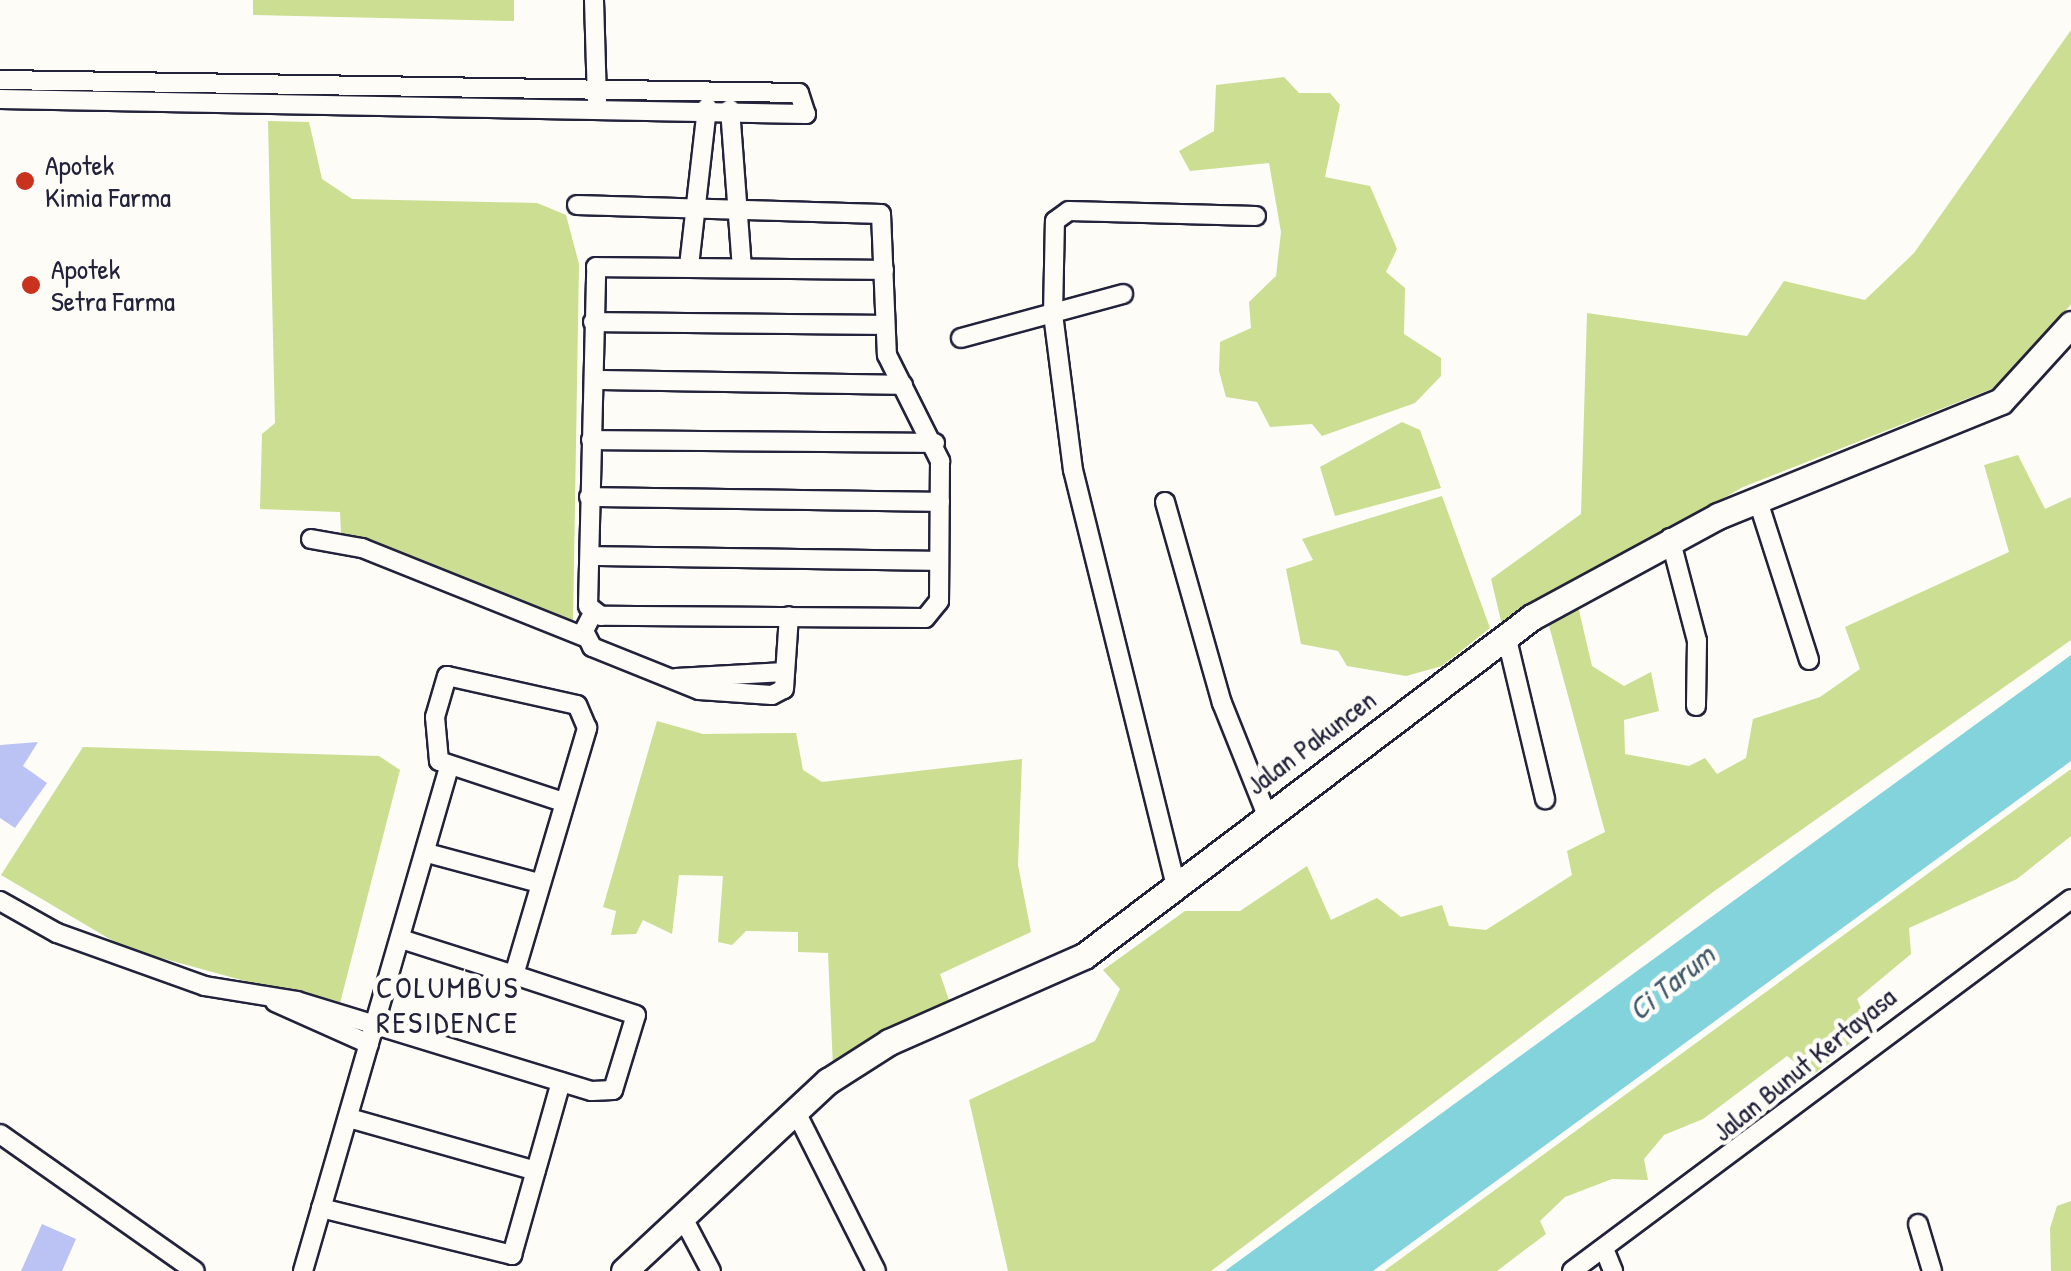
<!DOCTYPE html>
<style>
body{margin:0}
#map{position:relative;width:2071px;height:1271px;overflow:hidden;background:#fdfcf7;font-family:"Patrick Hand",sans-serif}
div>[style]{position:absolute}
.green>*{inset:0;background:#cbde92}
.water>*{inset:0;background:#82d3dc}
.building>*{inset:0;background:#bbc3f4}
.roads{filter:drop-shadow(2px 0 #22223b) drop-shadow(-2px 0 #22223b) drop-shadow(0 2px #22223b) drop-shadow(0 -2px #22223b)}
.street>*{height:18px;margin:-9px;padding:0 9px;transform-origin:9px;border-radius:9px;background:#fdfcf7}
.secondary>*{height:25px;margin:-12.5px;padding:0 12.5px;transform-origin:12.5px;border-radius:12.5px;background:#fdfcf7}
.dots>*{width:28px;height:28px;translate:-50% -50%;box-sizing:border-box;border:5px solid #fdfcf7;border-radius:50%}
span{translate:-50% -50%;white-space:nowrap;text-align:center;line-height:1.15;-webkit-text-stroke:9px #fdfcf7;paint-order:stroke}
.poi-label{font-size:28px;color:#22223b}
.left{translate:0 -50%;text-align:left}
.street-label{font-size:28px;color:#22223b}
.water-label{font-size:30px;color:#3f576b;font-style:italic}
.neighbourhood-label{font-size:30px;color:#22223b;letter-spacing:2.5px}
</style>
<div id="map">
<div class="green">
<div style="clip-path:polygon(253px 0,514px 0,514px 21px,253px 15px)"></div>
<div style="clip-path:polygon(2071px 30px,2071px 304px,2004px 384px,1743px 487px,1502px 625px,1491px 579px,1581px 514px,1587px 313px,1747px 336px,1784px 281px,1865px 300px,1914px 253px)"></div>
<div style="clip-path:polygon(1284px 77px,1299px 93px,1330px 93px,1340px 105px,1325px 177px,1370px 186px,1397px 249px,1386px 272px,1405px 288px,1404px 334px,1441px 358px,1441px 376px,1415px 403px,1322px 436px,1312px 424px,1270px 427px,1257px 402px,1226px 397px,1219px 371px,1220px 342px,1251px 328px,1249px 302px,1276px 276px,1281px 232px,1269px 163px,1190px 171px,1179px 151px,1214px 131px,1216px 85px)"></div>
<div style="clip-path:polygon(268px 121px,309px 122px,322px 179px,352px 199px,537px 203px,566px 215px,579px 264px,573px 623px,341px 533px,340px 512px,260px 509px,262px 434px,275px 423px)"></div>
<div style="clip-path:polygon(1402px 422px,1420px 430px,1441px 488px,1335px 516px,1320px 467px)"></div>
<div style="clip-path:polygon(2018px 455px,2045px 509px,2071px 497px,2071px 640px,1713px 892px,1211px 1271px,1008px 1271px,969px 1100px,1095px 1041px,1120px 989px,1103px 970px,1185px 911px,1240px 911px,1307px 866px,1331px 920px,1377px 898px,1401px 917px,1442px 905px,1449px 926px,1486px 930px,1572px 875px,1567px 851px,1605px 832px,1548px 622px,1577px 602px,1592px 666px,1624px 686px,1651px 672px,1659px 711px,1624px 720px,1625px 754px,1689px 766px,1705px 758px,1717px 774px,1746px 758px,1753px 719px,1820px 697px,1860px 669px,1845px 627px,2009px 552px,1984px 465px)"></div>
<div style="clip-path:polygon(1442px 496px,1490px 628px,1442px 666px,1406px 676px,1347px 666px,1338px 651px,1301px 644px,1286px 569px,1313px 560px,1302px 539px)"></div>
<div style="clip-path:polygon(657px 721px,703px 734px,796px 733px,803px 770px,822px 782px,1022px 759px,1018px 865px,1031px 932px,940px 974px,949px 1000px,833px 1067px,828px 953px,798px 952px,798px 932px,746px 931px,732px 945px,718px 942px,723px 876px,679px 875px,672px 934px,643px 920px,636px 934px,611px 935px,616px 911px,603px 907px)"></div>
<div style="clip-path:polygon(83px 747px,379px 756px,400px 770px,339px 1007px,125px 948px,1px 875px)"></div>
<div style="clip-path:polygon(2071px 769px,2071px 836px,2017px 879px,1909px 928px,1911px 954px,1857px 999px,1869px 1027px,1812px 1076px,1787px 1056px,1703px 1119px,1664px 1135px,1644px 1159px,1648px 1180px,1612px 1179px,1565px 1197px,1540px 1221px,1546px 1234px,1497px 1271px,1384px 1271px)"></div>
<div style="clip-path:polygon(2071px 1201px,2071px 1271px,2051px 1271px,2050px 1228px,2057px 1206px)"></div>
</div>
<div class="water">
<div style="clip-path:polygon(2071px 655px,2071px 761px,1373px 1271px,1225px 1271px)"></div>
</div>
<div class="building">
<div style="clip-path:polygon(38px 742px,23px 766px,47px 783px,15px 828px,0 818px,0 745px)"></div>
<div style="clip-path:polygon(42px 1224px,76px 1239px,62px 1271px,21px 1271px)"></div>
</div>
<div class="roads">
<div class="street">
<div style="left:594px;top:0;width:104px;rotate:88.3deg"></div>
<div style="left:0;top:80px;width:799px;rotate:0.93deg"></div>
<div style="left:799px;top:93px;width:22px;rotate:72deg"></div>
<div style="left:806px;top:114px;width:806px;rotate:-178.93deg"></div>
<div style="left:730px;top:109px;width:158px;rotate:85.7deg"></div>
<div style="left:577px;top:205px;width:304px;rotate:1.7deg"></div>
<div style="left:881px;top:214px;width:141px;rotate:87.6deg"></div>
<div style="left:887px;top:355px;width:119px;rotate:63.4deg"></div>
<div style="left:940px;top:461px;width:140px;rotate:90.4deg"></div>
<div style="left:939px;top:601px;width:22px;rotate:129deg"></div>
<div style="left:925px;top:618px;width:324px;rotate:-179.6deg"></div>
<div style="left:601px;top:616px;width:16px;rotate:-142deg"></div>
<div style="left:588px;top:606px;width:339px;rotate:-88.6deg"></div>
<div style="left:596px;top:267px;width:288px;rotate:0.6deg"></div>
<div style="left:689px;top:266px;width:160px;rotate:-83.5deg"></div>
<div style="left:593px;top:322px;width:289px;rotate:0.6deg"></div>
<div style="left:961px;top:338px;width:168px;rotate:-15.2deg"></div>
<div style="left:594px;top:380px;width:309px;rotate:0.9deg"></div>
<div style="left:591px;top:440px;width:344px;rotate:0.5deg"></div>
<div style="left:589px;top:497px;width:351px;rotate:0.8deg"></div>
<div style="left:1758px;top:501px;width:167px;rotate:72.2deg"></div>
<div style="left:1165px;top:502px;width:209px;rotate:74.2deg"></div>
<div style="left:1222px;top:703px;width:118px;rotate:68.2deg"></div>
<div style="left:1670px;top:538px;width:106px;rotate:75.3deg"></div>
<div style="left:1697px;top:641px;width:65px;rotate:90.9deg"></div>
<div style="left:311px;top:539px;width:52px;rotate:10deg"></div>
<div style="left:362px;top:548px;width:239px;rotate:21.8deg"></div>
<div style="left:590px;top:556px;width:347px;rotate:0.8deg"></div>
<div style="left:593px;top:613px;width:20px;rotate:117deg"></div>
<div style="left:584px;top:631px;width:18px;rotate:63deg"></div>
<div style="left:592px;top:647px;width:115px;rotate:21.9deg"></div>
<div style="left:699px;top:690px;width:73px;rotate:3.9deg"></div>
<div style="left:772px;top:695px;width:13px;rotate:-27deg"></div>
<div style="left:784px;top:689px;width:73px;rotate:-86.1deg"></div>
<div style="left:1506px;top:635px;width:169px;rotate:76.6deg"></div>
<div style="left:676px;top:678px;width:109px;rotate:-3.2deg"></div>
<div style="left:427px;top:853px;width:116px;rotate:15deg"></div>
<div style="left:1175px;top:882px;width:424px;rotate:-103.9deg"></div>
<div style="left:1073px;top:470px;width:157px;rotate:-97.3deg"></div>
<div style="left:1053px;top:314px;width:93px;rotate:-88.8deg"></div>
<div style="left:1055px;top:221px;width:17px;rotate:-36deg"></div>
<div style="left:1069px;top:211px;width:187px;rotate:1.5deg"></div>
<div style="left:0;top:901px;width:65px;rotate:29.3deg"></div>
<div style="left:57px;top:933px;width:157px;rotate:19.7deg"></div>
<div style="left:205px;top:986px;width:93px;rotate:9.3deg"></div>
<div style="left:297px;top:1001px;width:308px;rotate:17deg"></div>
<div style="left:592px;top:1091px;width:21px;rotate:-3deg"></div>
<div style="left:613px;top:1090px;width:78px;rotate:-73deg"></div>
<div style="left:636px;top:1015px;width:128px;rotate:-161.8deg"></div>
<div style="left:401px;top:939px;width:119px;rotate:17.7deg"></div>
<div style="left:514px;top:975px;width:258px;rotate:-73.5deg"></div>
<div style="left:587px;top:728px;width:25px;rotate:-113deg"></div>
<div style="left:577px;top:705px;width:133px;rotate:-167.4deg"></div>
<div style="left:447px;top:676px;width:43px;rotate:106.3deg"></div>
<div style="left:435px;top:717px;width:44px;rotate:84.8deg"></div>
<div style="left:439px;top:761px;width:131px;rotate:18.3deg"></div>
<div style="left:275px;top:1002px;width:103px;rotate:24.1deg"></div>
<div style="left:795px;top:1110px;width:180px;rotate:63.3deg"></div>
<div style="left:349px;top:1118px;width:194px;rotate:15.8deg"></div>
<div style="left:0;top:1134px;width:238px;rotate:35.1deg"></div>
<div style="left:321px;top:1208px;width:197px;rotate:13.8deg"></div>
<div style="left:512px;top:1255px;width:180px;rotate:-74.2deg"></div>
<div style="left:683px;top:1218px;width:60px;rotate:62.2deg"></div>
<div style="left:1918px;top:1224px;width:49px;rotate:73.4deg"></div>
<div style="left:1605px;top:1251px;width:22px;rotate:68deg"></div>
<div style="left:303px;top:1271px;width:525px;rotate:-73.84deg"></div>
<div style="left:1572px;top:1271px;width:622px;rotate:-36.7deg"></div>
</div>
<div class="secondary">
<div style="left:624px;top:1271px;width:279px;rotate:-43deg"></div>
<div style="left:828px;top:1081px;width:72px;rotate:-32.6deg"></div>
<div style="left:889px;top:1042px;width:213px;rotate:-23.8deg"></div>
<div style="left:1084px;top:956px;width:562px;rotate:-37.11deg"></div>
<div style="left:1532px;top:617px;width:212px;rotate:-28.5deg"></div>
<div style="left:1718px;top:516px;width:305px;rotate:-22.1deg"></div>
<div style="left:2001px;top:401px;width:104px;rotate:-47.7deg"></div>
</div>
</div>
<div class="dots">
<div style="left:25px;top:181px;background:#c8321e"></div>
<div style="left:31px;top:285px;background:#c8321e"></div>
</div>
<div class="poi-label">
<span class="left" style="left:45px;top:181px">Apotek<br>Kimia Farma</span>
<span class="left" style="left:51px;top:285px">Apotek<br>Setra Farma</span>
</div>
<div class="street-label">
<span style="left:1311px;top:742px;rotate:-37deg">Jalan Pakuncen</span>
<span style="left:1804px;top:1064px;rotate:-39deg">Jalan Bunut Kertayasa</span>
</div>
<div class="water-label">
<span style="left:1671px;top:982px;rotate:-39deg">Ci Tarum</span>
</div>
<div class="neighbourhood-label">
<span style="left:448px;top:1004px">COLUMBUS<br>RESIDENCE</span>
</div>
</div>
